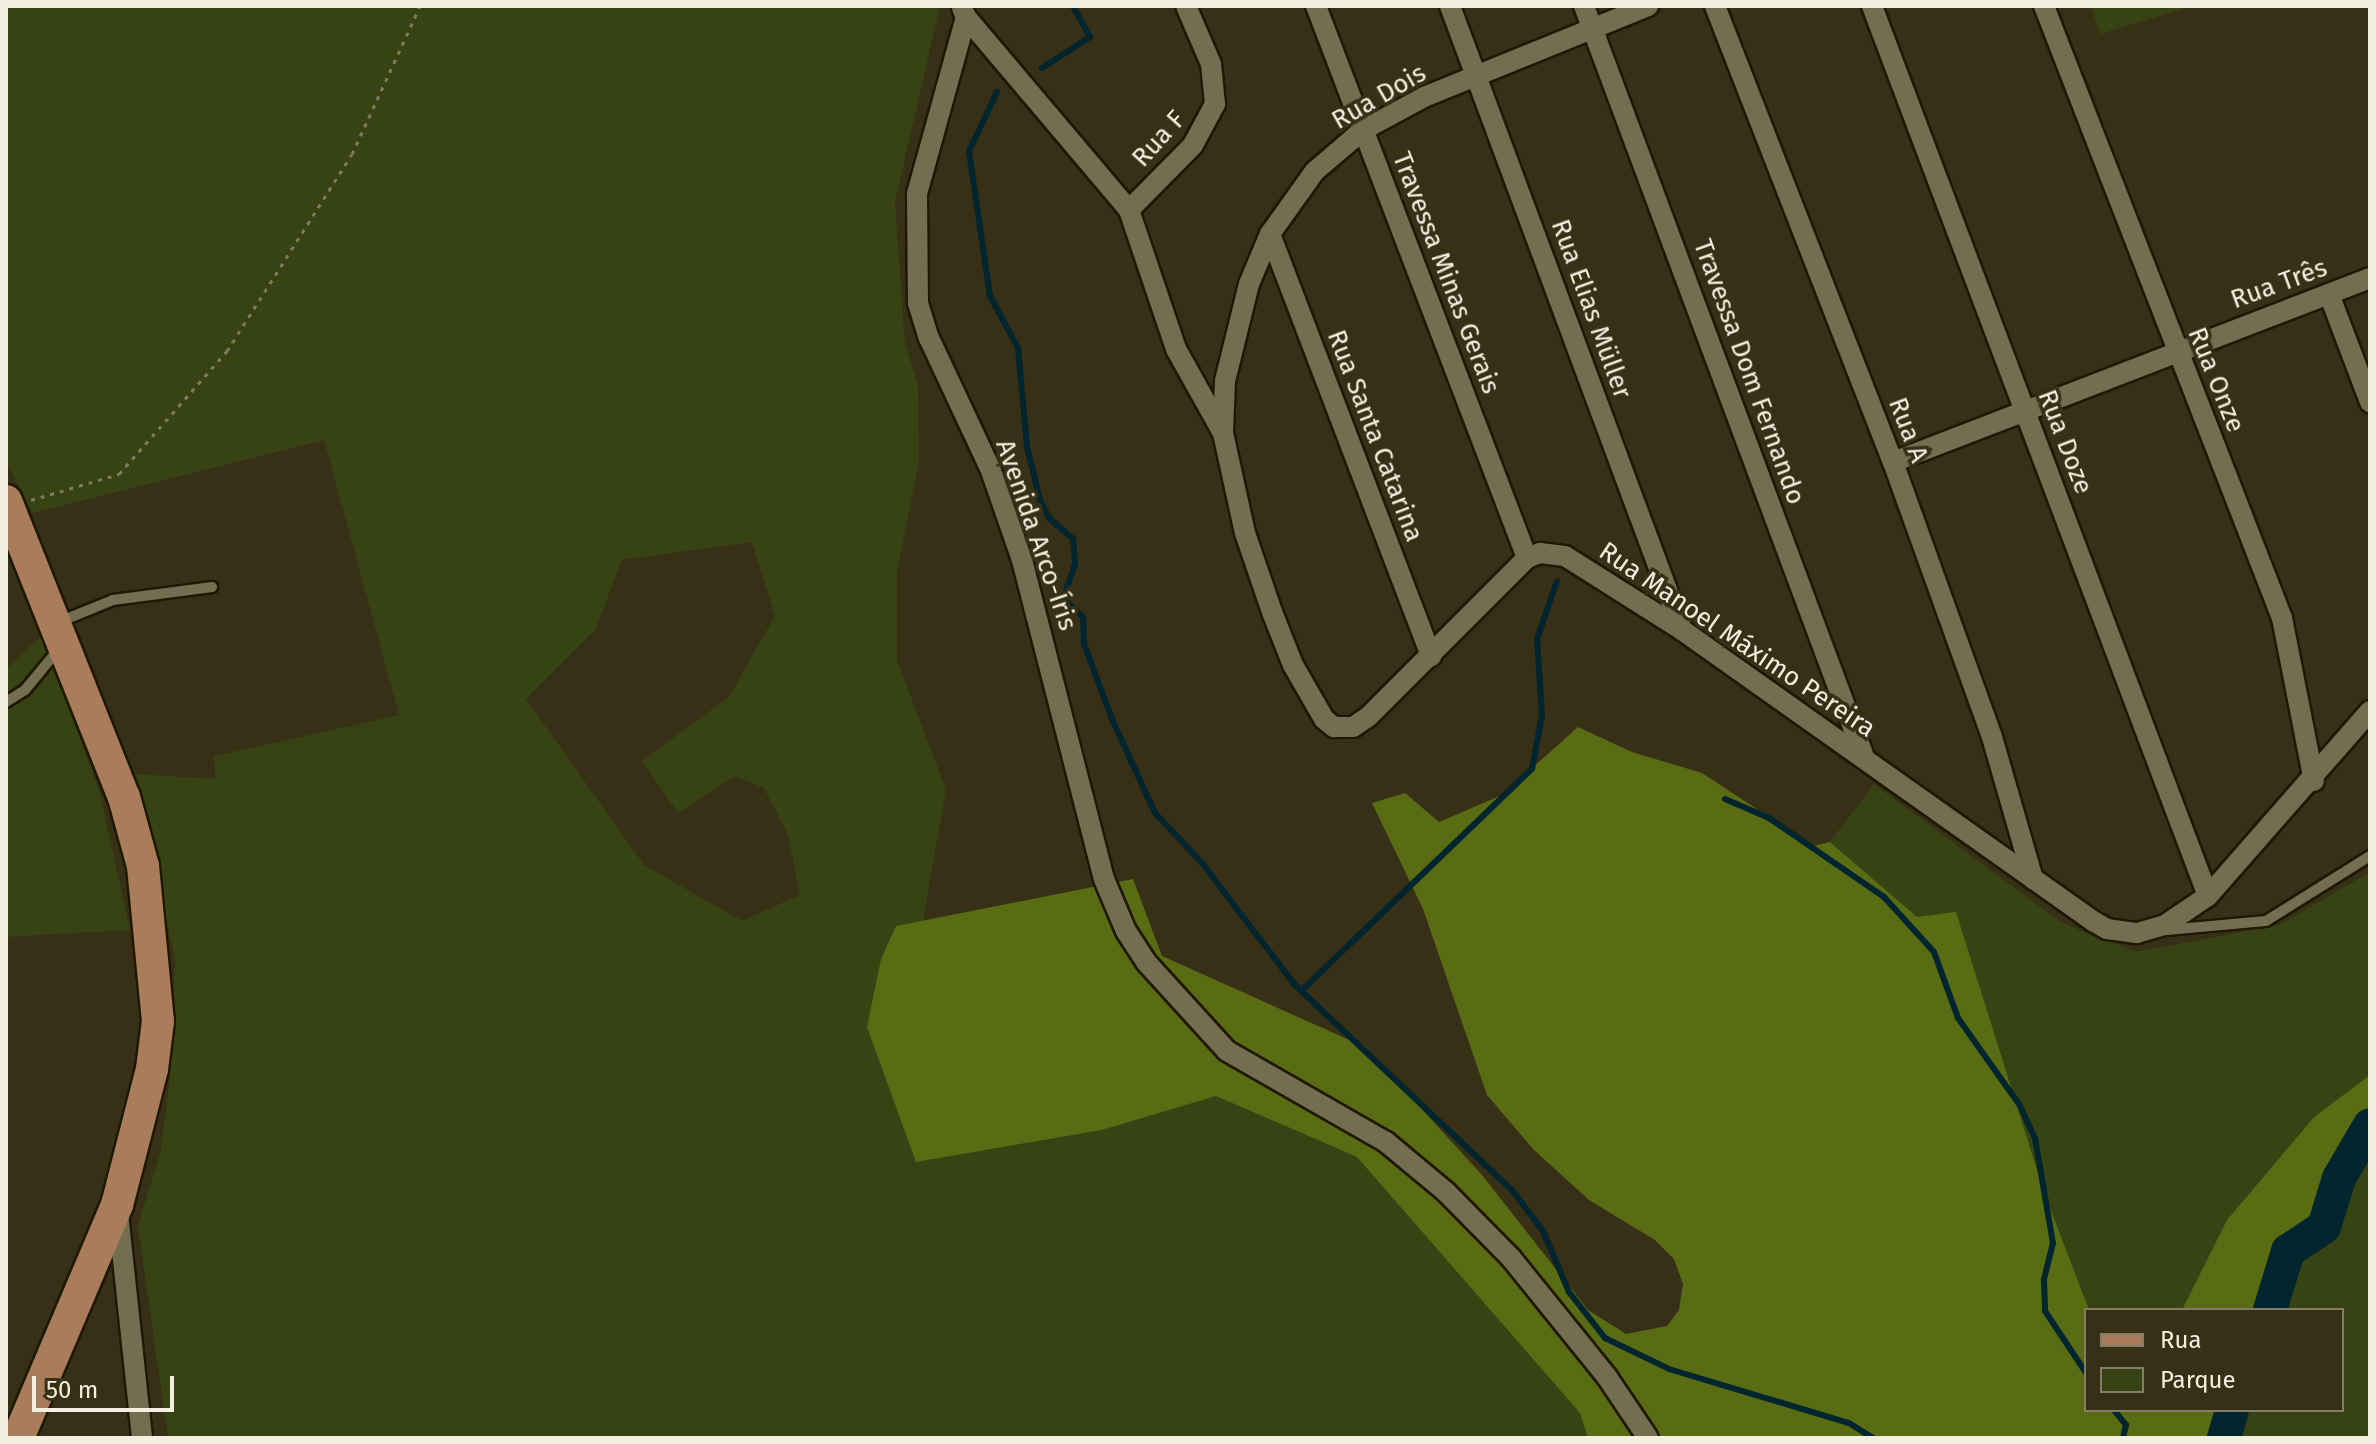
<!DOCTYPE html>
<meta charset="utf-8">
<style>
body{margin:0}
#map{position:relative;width:2376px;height:1444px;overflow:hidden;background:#373017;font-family:"Fira Sans",sans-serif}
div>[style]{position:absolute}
.green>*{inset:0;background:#374312}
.forest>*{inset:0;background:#596c13}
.stream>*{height:6px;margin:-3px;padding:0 3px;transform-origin:3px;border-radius:3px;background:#00252e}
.river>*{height:34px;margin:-17px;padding:0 17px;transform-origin:17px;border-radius:17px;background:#00252e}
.path>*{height:3px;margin-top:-1.5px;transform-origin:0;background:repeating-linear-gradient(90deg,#7f7963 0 4px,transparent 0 10px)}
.roads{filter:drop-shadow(2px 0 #1f1801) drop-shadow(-2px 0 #1f1801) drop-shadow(0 2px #1f1801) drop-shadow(0 -2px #1f1801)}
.lane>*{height:10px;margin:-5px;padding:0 5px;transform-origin:5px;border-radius:5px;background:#756d52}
.street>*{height:20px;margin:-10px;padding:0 10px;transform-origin:10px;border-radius:10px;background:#756d52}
.primary>*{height:32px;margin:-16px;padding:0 16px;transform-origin:16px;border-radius:16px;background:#a97c5b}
span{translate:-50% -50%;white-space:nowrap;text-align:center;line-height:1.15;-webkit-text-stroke:7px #373017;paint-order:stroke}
.street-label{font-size:26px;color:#f4f0e0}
.frame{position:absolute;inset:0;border:8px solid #f4f0e0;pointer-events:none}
.legend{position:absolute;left:2084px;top:1308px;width:260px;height:104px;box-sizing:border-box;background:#373017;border:2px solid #837d67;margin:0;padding:10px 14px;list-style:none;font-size:24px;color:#f4f0e0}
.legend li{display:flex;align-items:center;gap:16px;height:40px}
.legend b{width:40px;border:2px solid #837d67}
.scale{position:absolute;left:32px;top:1376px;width:142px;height:36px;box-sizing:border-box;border:4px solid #f4f0e0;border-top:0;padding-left:10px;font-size:24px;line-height:28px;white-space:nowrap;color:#f4f0e0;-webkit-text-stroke:6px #373017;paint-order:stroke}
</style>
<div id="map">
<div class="green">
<div style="clip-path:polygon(evenodd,6px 6px,940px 6px,895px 202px,905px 344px,918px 385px,919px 460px,897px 572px,897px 661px,946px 789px,923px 921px,896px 926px,917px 1162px,1102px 1130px,1216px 1096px,1357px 1157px,1580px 1413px,1588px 1438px,168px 1438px,138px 1226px,161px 1149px,169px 1087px,175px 959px,134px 774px,215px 779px,214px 756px,399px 715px,324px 440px,33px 513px,6px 462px,6px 6px,752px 542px,775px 616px,729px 697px,642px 761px,678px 813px,735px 776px,764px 788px,788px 835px,800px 895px,742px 921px,644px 865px,526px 699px,595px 630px,622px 560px,752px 542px)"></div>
<div style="clip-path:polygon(2091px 6px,2193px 6px,2100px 34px)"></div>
<div style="clip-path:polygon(43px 635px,100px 794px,130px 930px,6px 937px,6px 669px)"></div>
<div style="clip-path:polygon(1874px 784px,2062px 923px,2137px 952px,2279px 925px,2370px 872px,2370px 1075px,2314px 1117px,2227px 1220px,2182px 1310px,2089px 1310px,2044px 1192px,1917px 917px,1830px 842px)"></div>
<div style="clip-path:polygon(2370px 1161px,2370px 1438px,2225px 1438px,2236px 1410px,2342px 1410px,2342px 1310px,2276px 1310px,2349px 1176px)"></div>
</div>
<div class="forest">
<div style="clip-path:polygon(1578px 727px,1632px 752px,1702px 773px,1813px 846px,1830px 842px,1917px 917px,1956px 912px,2044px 1192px,2089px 1310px,2086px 1410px,2236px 1410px,2225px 1438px,1588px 1438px,1580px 1413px,1357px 1157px,1216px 1096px,1102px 1130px,916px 1162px,867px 1027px,881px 959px,896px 926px,1133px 879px,1162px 956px,1365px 1047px,1482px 1175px,1588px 1310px,1626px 1334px,1667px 1326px,1679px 1310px,1683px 1284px,1674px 1259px,1655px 1240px,1589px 1200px,1534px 1150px,1487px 1095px,1423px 909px,1372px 803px,1405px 793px,1439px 822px,1502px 795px)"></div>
<div style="clip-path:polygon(2370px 1075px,2370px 1161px,2349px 1176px,2276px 1310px,2182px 1310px,2227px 1220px,2314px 1117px)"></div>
</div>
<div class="stream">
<div style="left:1042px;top:68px;width:57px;rotate:-32.9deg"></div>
<div style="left:1090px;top:37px;width:35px;rotate:-119deg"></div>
<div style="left:997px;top:92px;width:65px;rotate:115.4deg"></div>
<div style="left:969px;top:151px;width:147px;rotate:81.8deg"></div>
<div style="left:990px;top:296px;width:59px;rotate:61.7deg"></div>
<div style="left:1018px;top:348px;width:99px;rotate:84.8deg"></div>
<div style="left:1027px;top:447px;width:55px;rotate:76.2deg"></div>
<div style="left:1040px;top:500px;width:20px;rotate:63deg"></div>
<div style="left:1049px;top:518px;width:32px;rotate:41deg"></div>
<div style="left:1073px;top:539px;width:25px;rotate:85deg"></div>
<div style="left:1075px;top:564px;width:36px;rotate:109deg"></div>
<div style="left:1063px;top:598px;width:28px;rotate:44deg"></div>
<div style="left:1083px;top:617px;width:27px;rotate:88deg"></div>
<div style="left:1084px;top:644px;width:80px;rotate:69.5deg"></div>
<div style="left:1112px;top:719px;width:103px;rotate:65.4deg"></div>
<div style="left:1155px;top:813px;width:69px;rotate:46.8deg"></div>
<div style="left:1202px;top:863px;width:153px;rotate:52.7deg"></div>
<div style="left:1295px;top:985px;width:299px;rotate:43.4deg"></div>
<div style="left:1512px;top:1190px;width:51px;rotate:52.9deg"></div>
<div style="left:1543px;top:1231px;width:66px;rotate:66.9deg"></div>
<div style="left:1569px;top:1292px;width:58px;rotate:52deg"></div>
<div style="left:1605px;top:1338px;width:71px;rotate:25.8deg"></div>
<div style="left:1669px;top:1369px;width:188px;rotate:16.7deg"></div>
<div style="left:1849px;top:1423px;width:28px;rotate:32deg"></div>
<div style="left:1725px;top:799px;width:48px;rotate:23.4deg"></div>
<div style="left:1769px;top:818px;width:140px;rotate:34.5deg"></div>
<div style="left:1884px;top:897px;width:74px;rotate:47.7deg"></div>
<div style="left:1934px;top:952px;width:70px;rotate:70deg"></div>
<div style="left:1958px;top:1018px;width:105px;rotate:54.7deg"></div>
<div style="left:2019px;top:1104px;width:38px;rotate:65deg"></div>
<div style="left:2035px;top:1138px;width:107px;rotate:80.3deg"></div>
<div style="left:2053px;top:1243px;width:38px;rotate:104deg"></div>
<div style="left:2044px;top:1280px;width:31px;rotate:88deg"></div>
<div style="left:2045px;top:1311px;width:74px;rotate:56.5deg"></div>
<div style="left:1301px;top:991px;width:320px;rotate:-43.9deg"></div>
<div style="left:1532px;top:769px;width:55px;rotate:-79.5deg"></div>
<div style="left:1542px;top:715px;width:76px;rotate:-93.8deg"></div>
<div style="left:1537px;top:639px;width:61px;rotate:-71deg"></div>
<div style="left:2114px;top:1410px;width:19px;rotate:51deg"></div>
<div style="left:2126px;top:1425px;width:13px;rotate:103deg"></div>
</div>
<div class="river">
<div style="left:2270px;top:1310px;width:62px;rotate:-73deg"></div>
<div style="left:2288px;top:1251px;width:43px;rotate:-33.7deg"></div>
<div style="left:2324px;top:1227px;width:51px;rotate:-73deg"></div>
<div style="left:2339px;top:1178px;width:61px;rotate:-59.7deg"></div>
<div style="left:2224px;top:1438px;width:29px;rotate:-74deg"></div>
</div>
<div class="path">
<div style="left:84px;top:6px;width:42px"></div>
<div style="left:31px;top:500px;width:92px;rotate:-16.5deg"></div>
<div style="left:119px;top:474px;width:164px;rotate:-48.7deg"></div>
<div style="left:227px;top:351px;width:233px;rotate:-57.6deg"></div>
<div style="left:352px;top:154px;width:163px;rotate:-65.3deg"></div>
</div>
<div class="roads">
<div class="lane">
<div style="left:59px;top:622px;width:58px;rotate:-22.2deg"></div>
<div style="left:113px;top:600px;width:100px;rotate:-7.5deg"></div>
<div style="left:6px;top:702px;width:22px;rotate:-32deg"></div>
<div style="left:25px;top:690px;width:52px;rotate:-50.5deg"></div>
<div style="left:2167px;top:930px;width:99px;rotate:-5.2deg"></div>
<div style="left:2266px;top:921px;width:123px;rotate:-32deg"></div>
</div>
<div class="street">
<div style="left:1316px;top:6px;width:591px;rotate:69.08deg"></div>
<div style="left:1450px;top:6px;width:666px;rotate:69.61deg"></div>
<div style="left:1584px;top:6px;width:801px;rotate:69.55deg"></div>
<div style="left:1715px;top:6px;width:490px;rotate:68.7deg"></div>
<div style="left:1893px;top:462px;width:292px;rotate:70.2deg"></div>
<div style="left:1992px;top:737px;width:148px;rotate:73.9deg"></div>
<div style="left:1872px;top:6px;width:951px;rotate:69.32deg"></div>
<div style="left:2044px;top:6px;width:657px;rotate:68.75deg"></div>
<div style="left:2282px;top:618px;width:166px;rotate:78.9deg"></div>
<div style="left:962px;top:8px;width:10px;rotate:66deg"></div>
<div style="left:966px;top:17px;width:184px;rotate:105.5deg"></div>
<div style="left:917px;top:194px;width:109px;rotate:89.5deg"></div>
<div style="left:918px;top:303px;width:37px;rotate:73deg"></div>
<div style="left:929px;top:338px;width:144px;rotate:64.9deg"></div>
<div style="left:990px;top:468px;width:97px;rotate:70.8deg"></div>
<div style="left:1022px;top:560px;width:329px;rotate:75.6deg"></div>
<div style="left:1104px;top:879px;width:56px;rotate:67.1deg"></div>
<div style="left:1126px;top:931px;width:37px;rotate:57deg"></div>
<div style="left:1146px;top:962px;width:120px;rotate:47.7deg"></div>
<div style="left:1227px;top:1051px;width:183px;rotate:29.8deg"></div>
<div style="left:1386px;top:1142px;width:78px;rotate:39.8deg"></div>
<div style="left:1446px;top:1192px;width:93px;rotate:45.4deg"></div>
<div style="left:1511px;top:1258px;width:153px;rotate:51.1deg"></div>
<div style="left:1607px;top:1377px;width:73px;rotate:56.1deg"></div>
<div style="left:966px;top:17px;width:253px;rotate:49.8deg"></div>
<div style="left:1129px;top:210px;width:147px;rotate:71.3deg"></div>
<div style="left:1176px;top:349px;width:96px;rotate:60.8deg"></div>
<div style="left:1223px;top:433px;width:102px;rotate:77.6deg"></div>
<div style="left:1245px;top:533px;width:83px;rotate:71.1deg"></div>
<div style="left:1272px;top:612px;width:57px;rotate:68.4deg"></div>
<div style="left:1293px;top:665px;width:62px;rotate:60.1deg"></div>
<div style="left:1324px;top:719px;width:13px;rotate:39deg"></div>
<div style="left:1334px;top:727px;width:19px"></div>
<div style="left:1353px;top:727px;width:18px;rotate:-34deg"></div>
<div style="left:1368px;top:717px;width:225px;rotate:-45deg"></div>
<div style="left:1527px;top:558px;width:14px;rotate:-21deg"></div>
<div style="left:1540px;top:553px;width:25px;rotate:7deg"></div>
<div style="left:1565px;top:556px;width:138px;rotate:32.3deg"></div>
<div style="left:1682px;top:630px;width:504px;rotate:35.3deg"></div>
<div style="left:2093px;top:921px;width:16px;rotate:30deg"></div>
<div style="left:2107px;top:929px;width:30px;rotate:8deg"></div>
<div style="left:2137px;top:933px;width:29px;rotate:-16deg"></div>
<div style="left:2165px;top:925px;width:52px;rotate:-34deg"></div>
<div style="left:2208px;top:896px;width:246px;rotate:-48.8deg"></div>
<div style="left:1129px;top:210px;width:91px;rotate:-45.4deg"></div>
<div style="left:1193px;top:145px;width:47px;rotate:-61.8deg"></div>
<div style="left:1215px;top:104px;width:40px;rotate:-95.7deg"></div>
<div style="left:1211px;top:64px;width:63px;rotate:-113.3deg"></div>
<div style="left:1270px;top:234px;width:452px;rotate:69.1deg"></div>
<div style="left:2329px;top:294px;width:116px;rotate:69.2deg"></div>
<div style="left:1223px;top:433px;width:52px;rotate:-87.8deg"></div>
<div style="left:1225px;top:381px;width:100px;rotate:-76.1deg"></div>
<div style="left:1249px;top:284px;width:54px;rotate:-67.2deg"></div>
<div style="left:1270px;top:234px;width:77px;rotate:-54.5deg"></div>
<div style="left:1315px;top:171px;width:63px;rotate:-40.5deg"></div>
<div style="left:1363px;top:130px;width:69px;rotate:-28.4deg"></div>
<div style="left:1424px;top:97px;width:242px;rotate:-22.1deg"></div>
<div style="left:1893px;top:462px;width:511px;rotate:-21.09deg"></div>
<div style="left:118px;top:1213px;width:226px;rotate:83.9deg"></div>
</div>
<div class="primary">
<div style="left:6px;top:501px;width:319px;rotate:68.3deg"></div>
<div style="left:124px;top:797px;width:72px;rotate:74.6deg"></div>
<div style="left:143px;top:866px;width:156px;rotate:84.5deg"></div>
<div style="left:158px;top:1021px;width:48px;rotate:97.1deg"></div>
<div style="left:152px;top:1069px;width:140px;rotate:104.4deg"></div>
<div style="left:117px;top:1205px;width:253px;rotate:113deg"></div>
</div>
</div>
<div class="street-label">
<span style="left:1379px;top:97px;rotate:-30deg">Rua Dois</span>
<span style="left:1159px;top:139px;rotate:-48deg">Rua F</span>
<span style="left:1446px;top:273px;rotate:69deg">Travessa Minas Gerais</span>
<span style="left:2279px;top:284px;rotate:-20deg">Rua Três</span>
<span style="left:1591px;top:309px;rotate:70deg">Rua Elias Müller</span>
<span style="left:1749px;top:372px;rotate:70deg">Travessa Dom Fernando</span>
<span style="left:2216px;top:380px;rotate:68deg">Rua Onze</span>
<span style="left:1908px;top:430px;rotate:69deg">Rua A</span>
<span style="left:1375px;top:436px;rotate:69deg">Rua Santa Catarina</span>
<span style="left:2065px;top:442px;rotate:69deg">Rua Doze</span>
<span style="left:1036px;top:535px;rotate:71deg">Avenida Arco-Íris</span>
<span style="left:1737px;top:640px;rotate:34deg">Rua Manoel Máximo Pereira</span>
</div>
<div class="frame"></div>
<ul class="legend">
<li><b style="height:10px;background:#a97c5b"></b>Rua</li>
<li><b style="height:22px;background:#374312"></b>Parque</li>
</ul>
<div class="scale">50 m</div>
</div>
